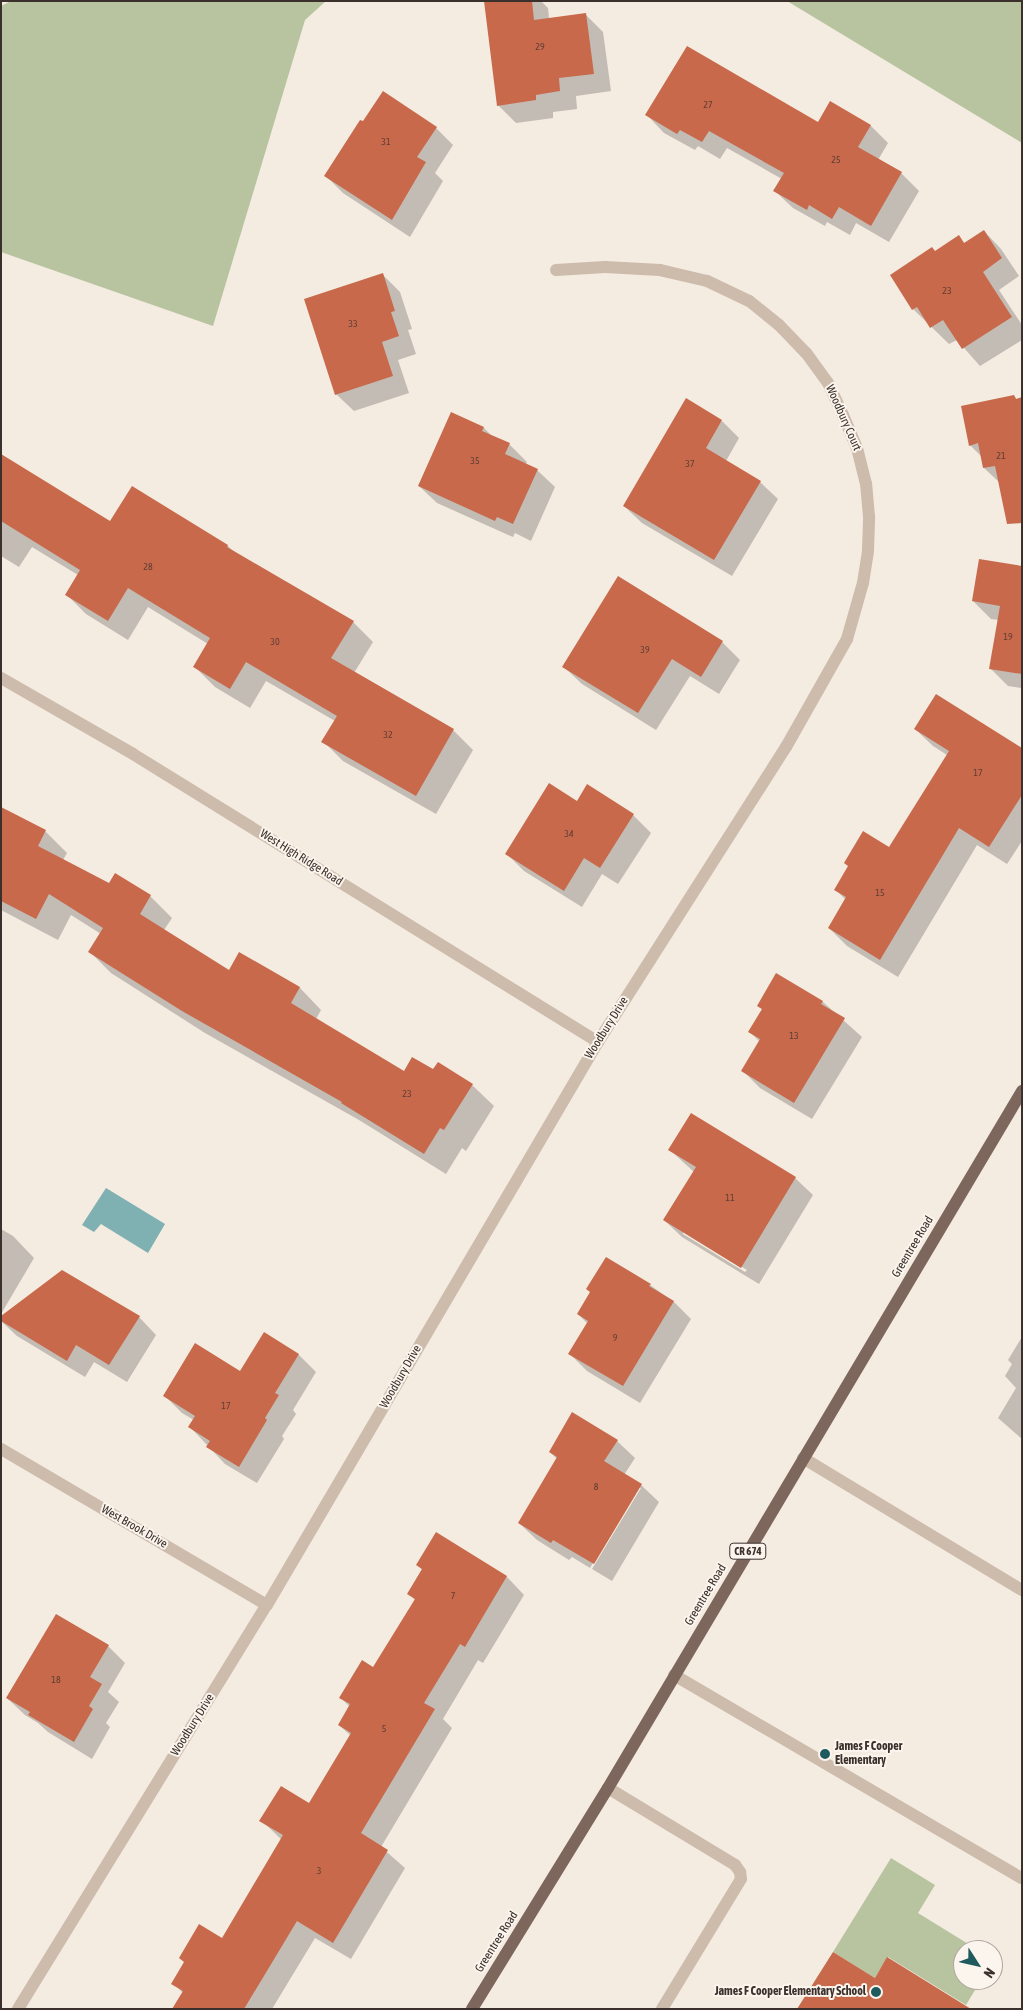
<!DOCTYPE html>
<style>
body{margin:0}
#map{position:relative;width:1023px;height:2010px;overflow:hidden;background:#f4ebe1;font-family:"Asap Condensed",sans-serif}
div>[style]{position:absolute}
.green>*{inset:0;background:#b8c4a0}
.water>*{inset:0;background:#7fb0b2}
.shadow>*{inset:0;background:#0003}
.building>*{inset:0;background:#c8694b}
.minor>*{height:12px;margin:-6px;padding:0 6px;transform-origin:6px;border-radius:6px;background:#cdbbac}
.major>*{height:12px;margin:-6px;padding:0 6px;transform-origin:6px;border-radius:6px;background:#7d675c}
.dots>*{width:14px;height:14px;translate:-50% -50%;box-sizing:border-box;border:2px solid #fbf5ee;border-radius:50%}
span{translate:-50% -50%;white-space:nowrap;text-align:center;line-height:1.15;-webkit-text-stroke:4px #fbf5ee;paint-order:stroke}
.number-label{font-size:10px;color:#5e3e33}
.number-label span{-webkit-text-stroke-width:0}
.shield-label span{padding:1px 4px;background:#fbf5ee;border:1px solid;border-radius:4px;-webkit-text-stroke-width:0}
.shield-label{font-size:11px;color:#3b302b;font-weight:700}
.street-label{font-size:12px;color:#3b302b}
.poi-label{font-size:12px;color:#3b302b;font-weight:700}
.left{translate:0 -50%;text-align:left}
.right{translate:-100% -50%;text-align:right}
.frame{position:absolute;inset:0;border:2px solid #3b302b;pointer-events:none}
.north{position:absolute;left:953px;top:1940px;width:50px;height:50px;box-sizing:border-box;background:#fbf5ee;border:1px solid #aea6a0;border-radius:50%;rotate:125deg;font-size:14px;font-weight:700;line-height:20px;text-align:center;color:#3b302b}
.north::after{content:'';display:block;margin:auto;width:18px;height:22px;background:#1f5a5e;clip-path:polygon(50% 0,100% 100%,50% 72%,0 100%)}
</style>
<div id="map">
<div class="green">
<div style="clip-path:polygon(11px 1px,326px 1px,305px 20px,213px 326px,1px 252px,1px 6px)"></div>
<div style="clip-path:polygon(787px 1px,1022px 1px,1022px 143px)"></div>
<div style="clip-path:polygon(891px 1858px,935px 1885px,918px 1913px,978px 1950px,963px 1950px,963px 1980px,981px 1980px,966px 2005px,888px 1957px,875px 1978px,833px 1952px)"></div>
</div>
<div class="water">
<div style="clip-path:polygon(106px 1188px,165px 1224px,148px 1253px,101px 1224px,94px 1232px,82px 1225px)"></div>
</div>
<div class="shadow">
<div style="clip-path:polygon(485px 1px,541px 1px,548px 8px,549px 19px,585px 14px,603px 32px,611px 91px,576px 96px,577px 109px,553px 112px,553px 118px,516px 123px,498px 105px)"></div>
<div style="clip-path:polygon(830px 103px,871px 126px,888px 143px,878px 160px,901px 173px,919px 191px,889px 242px,856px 223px,850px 235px,827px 222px,825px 226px,793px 208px,775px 191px,782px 179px,727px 148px,720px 159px,698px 146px,695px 150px,664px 133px,647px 115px,818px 123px)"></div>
<div style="clip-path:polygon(436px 128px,453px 145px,435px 173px,443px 181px,410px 237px,343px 193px,326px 176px)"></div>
<div style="clip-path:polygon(984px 231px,1001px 249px,1019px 276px,999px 290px,1022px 325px,1022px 340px,980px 366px,957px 340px,949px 344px,913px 309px,936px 252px,959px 237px,965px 244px)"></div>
<div style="clip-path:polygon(382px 274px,400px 292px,412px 329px,408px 330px,416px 354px,398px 360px,409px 393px,354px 411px,336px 394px)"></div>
<div style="clip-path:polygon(1014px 396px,1017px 400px,1000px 483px,984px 468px,982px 457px,970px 445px)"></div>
<div style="clip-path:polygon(452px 414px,484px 428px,492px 436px,509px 444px,527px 462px,526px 464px,537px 470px,555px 487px,531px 541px,515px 533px,513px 537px,437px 503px,419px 486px)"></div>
<div style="clip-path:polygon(722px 421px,739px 438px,726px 461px,760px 482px,778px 499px,732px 576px,642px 523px,624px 506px)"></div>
<div style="clip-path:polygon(1px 455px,110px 523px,228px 546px,235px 553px,353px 622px,373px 642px,354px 673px,453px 730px,473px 750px,436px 814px,343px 761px,323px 741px,335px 721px,266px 681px,250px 708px,215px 687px,195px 667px,208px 644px,148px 607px,128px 640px,86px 614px,66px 594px,78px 575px,32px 547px,19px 567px,1px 556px)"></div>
<div style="clip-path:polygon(1022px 568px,1022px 688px,1008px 686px,990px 668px,999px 620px,991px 619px,973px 601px)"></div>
<div style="clip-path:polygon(722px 642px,740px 660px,719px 694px,690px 676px,656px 730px,582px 684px,564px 667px)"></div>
<div style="clip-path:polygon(915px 729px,1022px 749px,1022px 841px,1007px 864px,977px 845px,898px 977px,847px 946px,829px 928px,846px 900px,836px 890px,889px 849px,947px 755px,933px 746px)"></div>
<div style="clip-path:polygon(1px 808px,45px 831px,67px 853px,63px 860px,110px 885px,150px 896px,172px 918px,164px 930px,230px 972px,240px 954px,300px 988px,321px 1010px,316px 1019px,404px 1073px,433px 1071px,472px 1085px,494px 1106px,466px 1151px,462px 1148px,446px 1174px,359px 1120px,205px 1033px,111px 973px,90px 952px,101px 934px,71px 915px,58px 940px,1px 910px)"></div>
<div style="clip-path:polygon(633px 815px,651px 833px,618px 884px,602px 874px,582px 907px,524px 871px,506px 853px)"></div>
<div style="clip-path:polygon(777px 975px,823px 1002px,862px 1037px,812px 1119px,760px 1088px,743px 1071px,760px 1042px,750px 1032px,763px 1010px,758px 1006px)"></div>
<div style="clip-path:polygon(evenodd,670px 1150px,795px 1178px,813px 1195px,759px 1284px,682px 1237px,664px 1220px,694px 1172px,670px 1150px,683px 1231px,747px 1270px,745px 1272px,683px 1234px,683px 1231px)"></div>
<div style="clip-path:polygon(1px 1229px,13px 1236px,34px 1258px,1px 1314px)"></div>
<div style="clip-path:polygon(650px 1285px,674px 1302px,691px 1319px,640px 1403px,587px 1371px,570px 1354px,588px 1324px,578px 1314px)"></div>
<div style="clip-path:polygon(139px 1317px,156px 1335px,127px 1382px,94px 1362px,85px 1377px,17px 1336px,1px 1321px)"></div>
<div style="clip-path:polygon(264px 1334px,299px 1355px,316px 1372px,293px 1410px,296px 1414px,282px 1436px,284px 1439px,257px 1483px,225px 1464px,190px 1427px,194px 1420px,182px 1413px,165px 1396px,240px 1372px)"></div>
<div style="clip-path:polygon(1022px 1337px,1022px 1439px,998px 1418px,1016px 1388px,1005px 1376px,1012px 1364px,1008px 1360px)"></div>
<div style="clip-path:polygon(617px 1441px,635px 1458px,624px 1475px,641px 1485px,659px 1502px,612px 1581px,592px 1569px,641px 1488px,638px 1488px,590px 1568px,572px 1557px,569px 1560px,537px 1540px,519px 1523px,557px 1459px,550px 1452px)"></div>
<div style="clip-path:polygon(436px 1534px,507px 1577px,524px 1595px,483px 1663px,478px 1660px,443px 1719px,452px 1728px,381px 1847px,405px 1868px,351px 1959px,315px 1938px,272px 2009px,174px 2009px,183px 1993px,173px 1983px,223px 1940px,282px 1840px,261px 1820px,310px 1804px,351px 1736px,339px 1725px,350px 1707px,340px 1697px,374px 1669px,416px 1601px,408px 1593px,423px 1571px,418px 1565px)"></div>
<div style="clip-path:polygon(108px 1646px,125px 1663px,108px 1692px,119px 1702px,106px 1723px,110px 1727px,92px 1759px,48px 1732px,38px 1723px,25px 1715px,7px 1698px)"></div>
</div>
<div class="building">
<div style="clip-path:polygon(484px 1px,532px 1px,534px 20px,586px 13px,594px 74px,559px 78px,560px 91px,536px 95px,536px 100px,497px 106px)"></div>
<div style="clip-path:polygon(687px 46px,818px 122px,830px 101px,871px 125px,858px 147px,902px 172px,871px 226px,839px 207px,832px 219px,809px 205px,807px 210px,773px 191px,784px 173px,709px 131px,702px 142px,680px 130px,677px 134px,645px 115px)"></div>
<div style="clip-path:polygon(383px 91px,437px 127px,417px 157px,426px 162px,392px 220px,324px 176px,360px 120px,363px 121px)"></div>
<div style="clip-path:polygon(984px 230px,1002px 258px,983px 272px,1012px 317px,962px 349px,943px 320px,930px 328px,917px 307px,912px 310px,890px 275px,932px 247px,935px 251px,959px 235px,964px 243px)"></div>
<div style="clip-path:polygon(383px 273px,395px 311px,391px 312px,399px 336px,382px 342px,393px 376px,335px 395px,304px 299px)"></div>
<div style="clip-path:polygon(1014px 395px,1016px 399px,1022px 397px,1022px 523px,1007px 524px,995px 466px,983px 468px,978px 443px,969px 446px,961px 406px)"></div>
<div style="clip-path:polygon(686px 398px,722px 420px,706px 448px,761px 481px,714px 560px,623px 506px)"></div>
<div style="clip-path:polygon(451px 412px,484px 427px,482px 431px,510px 443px,505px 454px,538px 469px,513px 524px,497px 517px,495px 521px,418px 486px)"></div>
<div style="clip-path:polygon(1px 454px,110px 521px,132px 486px,228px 545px,227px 547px,354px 621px,331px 658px,454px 729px,416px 796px,321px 742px,337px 716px,246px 662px,230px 689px,193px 667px,210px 638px,128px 588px,108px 621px,65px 595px,80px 570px,1px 521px)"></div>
<div style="clip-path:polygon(979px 559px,1022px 566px,1022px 674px,989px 669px,1000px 606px,972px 601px)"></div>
<div style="clip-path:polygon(618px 576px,723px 641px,701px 677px,672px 659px,638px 713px,562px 667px)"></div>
<div style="clip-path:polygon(936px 694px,1022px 748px,1022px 795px,989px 847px,959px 828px,880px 960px,828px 928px,846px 897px,834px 890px,848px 866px,844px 863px,863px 831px,889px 847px,949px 751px,914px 729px)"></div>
<div style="clip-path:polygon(549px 783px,577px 801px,587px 784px,634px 814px,600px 868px,584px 858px,564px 891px,505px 854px)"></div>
<div style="clip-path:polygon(1px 807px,46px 830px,38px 846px,109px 883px,115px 873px,151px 895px,140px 914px,229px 970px,239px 952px,300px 987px,291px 1003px,404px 1071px,412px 1057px,433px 1069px,438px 1062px,473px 1084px,444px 1130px,440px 1128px,424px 1154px,341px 1103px,342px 1102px,182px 1011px,88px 952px,103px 928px,49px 894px,36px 919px,1px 901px)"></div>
<div style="clip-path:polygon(776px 973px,823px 1001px,821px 1004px,845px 1018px,794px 1103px,741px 1071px,760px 1039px,748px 1032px,762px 1009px,757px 1006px)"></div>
<div style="clip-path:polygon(691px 1113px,796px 1177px,741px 1268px,663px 1220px,696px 1167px,668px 1150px)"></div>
<div style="clip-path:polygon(606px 1257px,651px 1284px,649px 1286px,674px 1301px,623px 1386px,568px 1354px,588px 1321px,577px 1314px,590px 1292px,586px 1289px)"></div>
<div style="clip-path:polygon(62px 1270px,140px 1316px,109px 1365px,76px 1345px,67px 1361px,1px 1321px,1px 1316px)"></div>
<div style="clip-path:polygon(264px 1332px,299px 1354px,275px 1393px,279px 1395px,265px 1418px,267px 1420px,239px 1467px,206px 1447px,210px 1441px,188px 1427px,195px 1416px,163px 1396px,195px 1343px,240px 1371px)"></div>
<div style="clip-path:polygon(572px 1412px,618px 1440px,604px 1461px,642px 1484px,594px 1564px,553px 1540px,551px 1543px,518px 1523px,557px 1457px,549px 1452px)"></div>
<div style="clip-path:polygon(436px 1532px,507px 1576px,465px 1647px,460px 1644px,424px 1703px,435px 1709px,361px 1833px,388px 1850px,333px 1943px,297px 1921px,244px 2009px,172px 2009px,183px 1991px,171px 1984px,184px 1962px,179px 1958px,199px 1924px,222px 1938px,283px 1835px,259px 1821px,281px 1786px,309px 1803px,351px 1733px,338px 1725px,350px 1704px,339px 1698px,362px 1660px,373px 1667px,415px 1599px,407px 1594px,422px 1569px,416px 1565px)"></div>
<div style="clip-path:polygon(56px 1614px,109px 1645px,90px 1677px,102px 1684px,89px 1706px,93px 1709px,74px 1742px,28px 1715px,30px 1712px,6px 1698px)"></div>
<div style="clip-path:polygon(833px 1952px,875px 1978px,887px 1957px,971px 2009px,797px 2009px)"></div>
</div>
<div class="minor">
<div style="left:1px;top:678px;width:152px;rotate:29.9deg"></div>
<div style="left:133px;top:754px;width:547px;rotate:31.77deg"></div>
<div style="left:1px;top:1449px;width:308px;rotate:30.4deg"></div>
<div style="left:803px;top:1458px;width:256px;rotate:31.1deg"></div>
<div style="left:674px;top:1675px;width:403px;rotate:30.3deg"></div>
<div style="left:608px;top:1788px;width:149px;rotate:31.2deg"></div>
<div style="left:735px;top:1865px;width:9px;rotate:54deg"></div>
<div style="left:740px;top:1872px;width:7px;rotate:82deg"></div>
<div style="left:741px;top:1879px;width:152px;rotate:121.3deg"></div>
<div style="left:18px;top:2009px;width:475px;rotate:-58.4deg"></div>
<div style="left:267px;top:1605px;width:653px;rotate:-59.55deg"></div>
<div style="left:598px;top:1042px;width:350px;rotate:-57.5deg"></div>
<div style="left:786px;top:747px;width:124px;rotate:-60.5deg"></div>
<div style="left:847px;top:639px;width:58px;rotate:-74.1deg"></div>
<div style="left:863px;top:583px;width:33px;rotate:-81deg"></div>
<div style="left:868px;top:550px;width:33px;rotate:-88deg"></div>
<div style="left:869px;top:517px;width:33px;rotate:-95deg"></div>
<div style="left:866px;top:484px;width:37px;rotate:-104deg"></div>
<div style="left:857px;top:448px;width:36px;rotate:-113deg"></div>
<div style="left:843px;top:415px;width:35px;rotate:-115deg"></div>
<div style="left:828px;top:383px;width:37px;rotate:-126deg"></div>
<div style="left:806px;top:353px;width:39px;rotate:-134deg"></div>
<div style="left:779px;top:325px;width:38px;rotate:-141deg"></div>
<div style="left:749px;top:301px;width:47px;rotate:-154.5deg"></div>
<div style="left:707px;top:281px;width:48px;rotate:-166.8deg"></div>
<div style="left:660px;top:270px;width:55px;rotate:-176.9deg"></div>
<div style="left:605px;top:267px;width:49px;rotate:176.5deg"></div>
</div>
<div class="major">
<div style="left:472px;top:2009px;width:259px;rotate:-58.4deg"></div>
<div style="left:608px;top:1788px;width:811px;rotate:-59.29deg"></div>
</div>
<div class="dots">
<div style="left:825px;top:1754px;background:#1f5a5e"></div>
<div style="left:876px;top:1992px;background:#1f5a5e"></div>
</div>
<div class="number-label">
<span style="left:540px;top:47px">29</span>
<span style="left:708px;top:105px">27</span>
<span style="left:386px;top:142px">31</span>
<span style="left:836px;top:160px">25</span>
<span style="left:947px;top:291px">23</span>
<span style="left:353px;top:324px">33</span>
<span style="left:1001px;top:456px">21</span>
<span style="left:475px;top:461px">35</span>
<span style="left:690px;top:464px">37</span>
<span style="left:148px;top:567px">28</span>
<span style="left:1008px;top:637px">19</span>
<span style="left:275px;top:642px">30</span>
<span style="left:645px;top:650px">39</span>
<span style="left:388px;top:735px">32</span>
<span style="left:978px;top:773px">17</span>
<span style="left:569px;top:834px">34</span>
<span style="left:880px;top:893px">15</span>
<span style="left:794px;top:1036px">13</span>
<span style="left:407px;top:1094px">23</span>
<span style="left:730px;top:1198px">11</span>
<span style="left:615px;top:1338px">9</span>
<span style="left:226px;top:1406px">17</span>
<span style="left:596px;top:1487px">8</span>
<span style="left:453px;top:1596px">7</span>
<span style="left:56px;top:1680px">18</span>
<span style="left:384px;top:1729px">5</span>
<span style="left:319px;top:1871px">3</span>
</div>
<div class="shield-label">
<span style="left:748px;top:1551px">CR 674</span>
</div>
<div class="street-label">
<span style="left:843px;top:418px;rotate:66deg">Woodbury Court</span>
<span style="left:301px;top:858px;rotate:32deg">West High Ridge Road</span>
<span style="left:607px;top:1028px;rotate:-58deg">Woodbury Drive</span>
<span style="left:913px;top:1247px;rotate:-59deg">Greentree Road</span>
<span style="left:401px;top:1377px;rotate:-60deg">Woodbury Drive</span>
<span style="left:134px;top:1527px;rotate:30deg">West Brook Drive</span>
<span style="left:706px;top:1595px;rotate:-59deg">Greentree Road</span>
<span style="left:193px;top:1725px;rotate:-58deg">Woodbury Drive</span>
<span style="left:497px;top:1942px;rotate:-58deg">Greentree Road</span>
</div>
<div class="poi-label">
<span class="left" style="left:835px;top:1754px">James F Cooper<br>Elementary</span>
<span class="right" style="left:866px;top:1992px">James F Cooper Elementary School</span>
</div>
<div class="frame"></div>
<div class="north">N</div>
</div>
